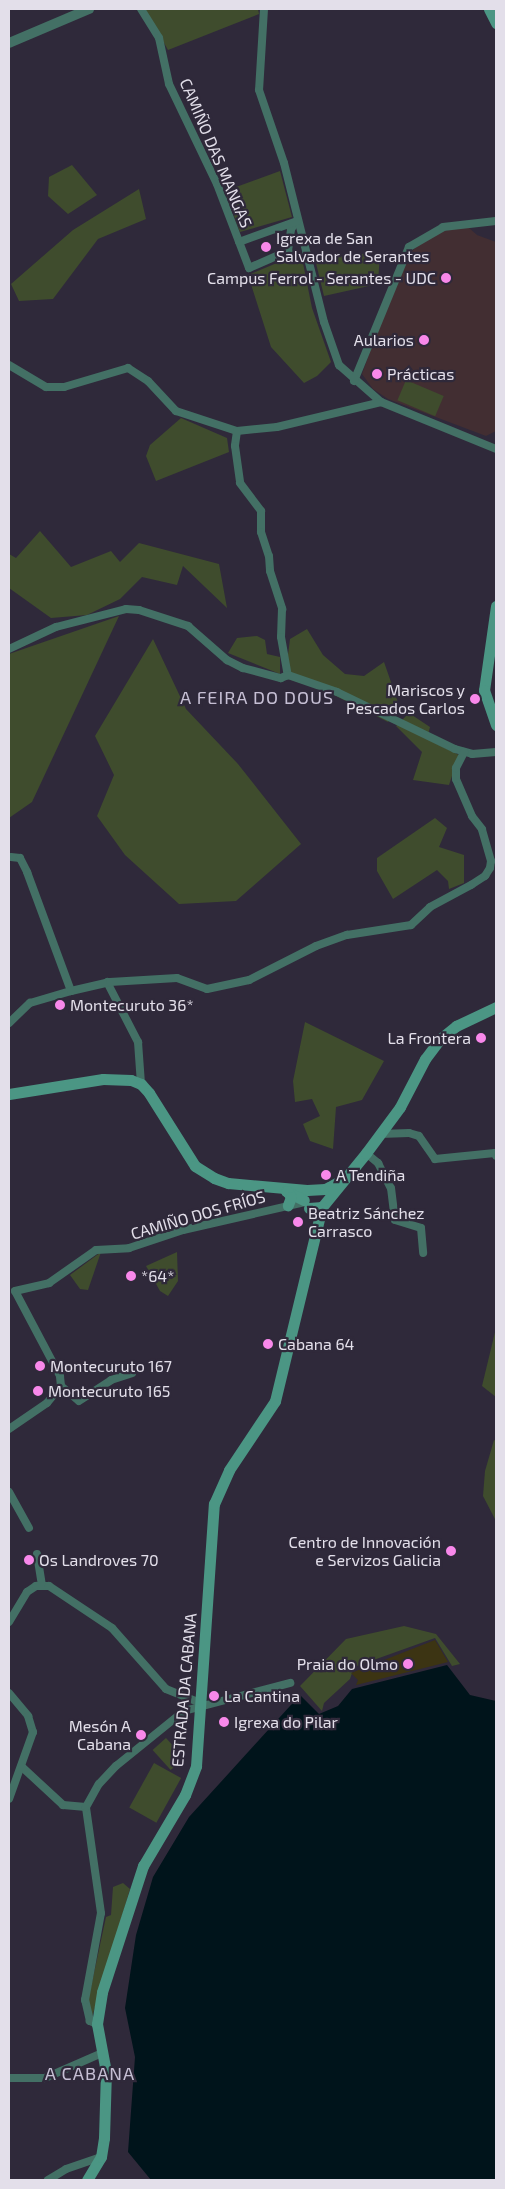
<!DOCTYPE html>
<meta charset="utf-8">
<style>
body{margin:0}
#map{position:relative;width:505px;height:2189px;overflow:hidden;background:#2f293a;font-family:"Exo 2",sans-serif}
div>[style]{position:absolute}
.education>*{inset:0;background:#422e32}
.green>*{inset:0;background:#3f4c2d;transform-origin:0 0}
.sand>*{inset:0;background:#3c3413}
.water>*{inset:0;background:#00141b}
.minor>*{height:8px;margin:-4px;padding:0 4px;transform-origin:4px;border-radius:4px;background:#437065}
.tertiary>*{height:10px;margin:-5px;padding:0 5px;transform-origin:5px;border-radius:5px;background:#437065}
.secondary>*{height:11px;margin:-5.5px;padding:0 5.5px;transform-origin:5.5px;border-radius:5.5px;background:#4b9684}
.dots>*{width:14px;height:14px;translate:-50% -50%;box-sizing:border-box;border:2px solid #2f293a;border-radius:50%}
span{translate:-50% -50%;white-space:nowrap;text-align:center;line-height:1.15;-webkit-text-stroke:4.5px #2f293a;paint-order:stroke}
.street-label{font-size:16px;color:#e3dfea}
.poi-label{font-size:16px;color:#e3dfea}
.left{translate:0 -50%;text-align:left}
.right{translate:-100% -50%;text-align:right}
.neighbourhood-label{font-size:18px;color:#c6bfd4;letter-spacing:1px}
.frame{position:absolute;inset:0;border:10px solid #e3dfea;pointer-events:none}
</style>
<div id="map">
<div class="education">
<div style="clip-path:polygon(468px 227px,477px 235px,496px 242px,496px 431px,486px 436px,388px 399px,373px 389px,362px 374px,403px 260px,425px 238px,441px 229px)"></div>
</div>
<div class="green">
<div style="clip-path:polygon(145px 9px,258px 9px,259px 14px,168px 50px)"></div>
<div style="clip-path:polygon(72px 165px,97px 195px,68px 214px,48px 196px,49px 177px)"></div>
<div style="clip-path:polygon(280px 171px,292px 217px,240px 232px,225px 191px)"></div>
<div style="clip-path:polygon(139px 189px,146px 219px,98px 239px,53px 299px,19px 301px,11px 284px,73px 230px)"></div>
<div style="clip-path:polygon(380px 252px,378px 284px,324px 296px,315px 259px)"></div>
<div style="clip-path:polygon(301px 253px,312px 308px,331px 362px,317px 376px,304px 383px,271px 347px,248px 275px)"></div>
<div style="left:406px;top:380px;width:41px;height:22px;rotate:23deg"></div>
<div style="clip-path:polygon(181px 418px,227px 438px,229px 452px,156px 481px,146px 456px,150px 445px)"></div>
<div style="clip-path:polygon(40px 531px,71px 567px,111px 551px,120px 562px,139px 543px,219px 564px,227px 608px,183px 566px,177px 585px,142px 577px,120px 599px,87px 615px,51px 618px,9px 588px,9px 554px,16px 558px)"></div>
<div style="clip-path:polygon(119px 616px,32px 802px,9px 818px,9px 654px)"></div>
<div style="clip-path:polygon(307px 629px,323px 655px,345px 674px,364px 676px,384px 662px,399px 705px,388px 722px,326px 691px,285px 678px,290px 639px)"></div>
<div style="clip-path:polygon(257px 636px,265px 640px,267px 654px,280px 657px,280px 674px,228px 653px,237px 638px)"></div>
<div style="clip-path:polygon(153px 639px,186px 709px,238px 764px,301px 844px,236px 901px,179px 904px,125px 855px,97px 816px,114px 775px,95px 736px)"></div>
<div style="clip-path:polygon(409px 713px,430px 727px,427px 739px,459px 755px,449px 785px,413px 780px,422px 752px,396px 726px)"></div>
<div style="clip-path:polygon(435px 818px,447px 828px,439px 847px,464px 855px,464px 883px,449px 889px,448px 881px,437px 870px,393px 899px,377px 871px,377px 858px)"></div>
<div style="clip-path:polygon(305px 1022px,384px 1061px,362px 1100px,336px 1107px,333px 1149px,310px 1141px,303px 1124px,320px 1116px,312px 1099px,295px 1102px,293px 1081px)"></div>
<div style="clip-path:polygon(101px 1252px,88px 1290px,80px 1289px,70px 1275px)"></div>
<div style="clip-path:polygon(177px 1252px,178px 1281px,168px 1296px,160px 1291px,146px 1266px)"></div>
<div style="clip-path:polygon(496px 1328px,496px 1397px,482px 1386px)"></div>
<div style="clip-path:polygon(494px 1440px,496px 1441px,496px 1521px,483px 1496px,485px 1471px)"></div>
<div style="clip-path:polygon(404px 1626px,436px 1634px,460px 1664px,452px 1666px,435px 1638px,354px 1667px,350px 1679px,324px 1703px,322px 1711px,300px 1686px,346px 1639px)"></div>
<div style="left:166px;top:1738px;width:27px;height:18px;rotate:48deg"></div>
<div style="left:154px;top:1763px;width:31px;height:51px;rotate:29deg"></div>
<div style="clip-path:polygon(123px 1883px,130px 1889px,92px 2017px,88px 2001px,106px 1917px,111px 1915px,113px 1887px)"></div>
</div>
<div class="sand">
<div style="clip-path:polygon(435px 1640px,448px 1662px,356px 1685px,358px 1680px,351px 1673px)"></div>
</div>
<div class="water">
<div style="clip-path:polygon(447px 1665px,470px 1695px,496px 1701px,496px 2180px,151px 2180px,128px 2152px,135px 2057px,125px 2008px,136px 1935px,153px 1877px,189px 1817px,300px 1695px,319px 1714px,338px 1706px,352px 1689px)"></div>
</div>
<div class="minor">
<div style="left:141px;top:9px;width:34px;rotate:58deg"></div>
<div style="left:159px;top:38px;width:47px;rotate:77.7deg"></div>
<div style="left:169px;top:84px;width:111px;rotate:64.4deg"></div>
<div style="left:217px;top:184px;width:90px;rotate:69.1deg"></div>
<div style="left:249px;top:268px;width:43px;rotate:-23.6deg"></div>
<div style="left:288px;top:251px;width:22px;rotate:-82deg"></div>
<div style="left:291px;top:229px;width:10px;rotate:-53deg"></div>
<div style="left:264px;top:9px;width:81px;rotate:93.5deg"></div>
<div style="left:259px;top:90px;width:77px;rotate:71.1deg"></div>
<div style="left:284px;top:163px;width:164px;rotate:75.9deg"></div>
<div style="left:324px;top:322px;width:46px;rotate:70.8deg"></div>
<div style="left:339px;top:365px;width:56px;rotate:41.4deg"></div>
<div style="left:381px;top:402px;width:124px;rotate:22.2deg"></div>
<div style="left:239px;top:242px;width:62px;rotate:-19.9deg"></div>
<div style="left:9px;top:365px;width:43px;rotate:30.7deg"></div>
<div style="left:46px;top:387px;width:18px"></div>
<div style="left:64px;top:387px;width:67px;rotate:-16.5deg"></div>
<div style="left:128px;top:368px;width:24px;rotate:33deg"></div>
<div style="left:148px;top:381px;width:41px;rotate:47deg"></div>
<div style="left:176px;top:411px;width:64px;rotate:18.2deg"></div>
<div style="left:237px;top:431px;width:40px;rotate:-5.7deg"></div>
<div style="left:277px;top:427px;width:107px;rotate:-13.5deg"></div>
<div style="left:354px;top:381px;width:145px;rotate:-67.7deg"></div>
<div style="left:409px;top:247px;width:39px;rotate:-30deg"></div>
<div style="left:443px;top:227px;width:53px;rotate:-6.5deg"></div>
<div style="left:237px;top:431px;width:15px;rotate:98deg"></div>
<div style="left:235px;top:446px;width:37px;rotate:82deg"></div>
<div style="left:240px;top:483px;width:35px;rotate:53deg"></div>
<div style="left:261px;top:511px;width:21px;rotate:90deg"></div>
<div style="left:261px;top:532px;width:25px;rotate:72deg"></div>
<div style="left:269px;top:556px;width:15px;rotate:86deg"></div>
<div style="left:270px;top:571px;width:40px;rotate:72deg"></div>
<div style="left:282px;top:609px;width:28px;rotate:92deg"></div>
<div style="left:281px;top:637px;width:39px;rotate:80deg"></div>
<div style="left:9px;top:649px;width:52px;rotate:-25.1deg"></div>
<div style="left:56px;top:627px;width:72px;rotate:-14.4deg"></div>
<div style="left:126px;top:609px;width:13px;rotate:4deg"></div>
<div style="left:139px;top:610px;width:52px;rotate:18.1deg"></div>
<div style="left:188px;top:626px;width:52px;rotate:41.1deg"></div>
<div style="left:227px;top:660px;width:18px;rotate:27deg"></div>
<div style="left:243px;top:668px;width:39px;rotate:15deg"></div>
<div style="left:281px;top:678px;width:8px;rotate:-23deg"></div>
<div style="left:288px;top:675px;width:52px;rotate:19.1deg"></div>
<div style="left:337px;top:692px;width:131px;rotate:25.8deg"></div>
<div style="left:455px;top:749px;width:18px;rotate:16deg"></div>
<div style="left:472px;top:754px;width:24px;rotate:-5deg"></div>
<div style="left:11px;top:857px;width:9px;rotate:6deg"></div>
<div style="left:20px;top:858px;width:16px;rotate:63deg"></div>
<div style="left:27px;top:872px;width:127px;rotate:69.7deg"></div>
<div style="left:107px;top:982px;width:68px;rotate:62.7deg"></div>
<div style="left:138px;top:1042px;width:42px;rotate:85.9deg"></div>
<div style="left:9px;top:1023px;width:29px;rotate:-44deg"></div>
<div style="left:30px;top:1003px;width:43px;rotate:-16.3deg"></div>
<div style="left:71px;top:991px;width:40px;rotate:-13deg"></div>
<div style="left:110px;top:982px;width:67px;rotate:-3.4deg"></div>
<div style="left:177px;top:978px;width:32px;rotate:20deg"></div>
<div style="left:207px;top:989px;width:43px;rotate:-12.1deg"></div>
<div style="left:249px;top:980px;width:75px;rotate:-26.9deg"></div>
<div style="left:316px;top:946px;width:33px;rotate:-20deg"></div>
<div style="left:347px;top:935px;width:65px;rotate:-8.9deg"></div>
<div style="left:411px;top:925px;width:26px;rotate:-43deg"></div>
<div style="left:430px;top:907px;width:47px;rotate:-28.2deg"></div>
<div style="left:471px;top:885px;width:17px;rotate:-33deg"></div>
<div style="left:485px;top:876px;width:9px;rotate:-58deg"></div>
<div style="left:490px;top:868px;width:7px;rotate:-82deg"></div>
<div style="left:491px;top:861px;width:33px;rotate:-106deg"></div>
<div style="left:482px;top:829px;width:16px;rotate:-128deg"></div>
<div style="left:472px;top:816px;width:40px;rotate:-113.4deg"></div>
<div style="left:456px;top:779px;width:11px;rotate:-90deg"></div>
<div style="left:456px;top:768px;width:18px;rotate:-63deg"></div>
<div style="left:380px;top:1134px;width:29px;rotate:-2deg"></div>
<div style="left:409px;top:1133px;width:10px;rotate:17deg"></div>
<div style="left:419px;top:1136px;width:28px;rotate:55deg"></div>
<div style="left:435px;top:1159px;width:60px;rotate:-5.7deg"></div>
<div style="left:495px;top:1153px;width:3px;rotate:72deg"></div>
<div style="left:366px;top:1153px;width:16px;rotate:40deg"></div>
<div style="left:378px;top:1163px;width:28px;rotate:63deg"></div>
<div style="left:391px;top:1188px;width:32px;rotate:83deg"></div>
<div style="left:395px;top:1220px;width:27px;rotate:17deg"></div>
<div style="left:421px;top:1228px;width:25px;rotate:85deg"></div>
<div style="left:61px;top:1386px;width:23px;rotate:40deg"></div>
<div style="left:79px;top:1401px;width:38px;rotate:-33deg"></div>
<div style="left:111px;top:1380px;width:22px;rotate:-18deg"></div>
<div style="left:9px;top:1429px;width:46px;rotate:-34.4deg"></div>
<div style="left:47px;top:1403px;width:22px;rotate:-51deg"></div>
<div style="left:61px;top:1386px;width:10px;rotate:-96deg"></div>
<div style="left:60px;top:1376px;width:96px;rotate:-117.9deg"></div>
<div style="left:15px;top:1291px;width:35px;rotate:-13deg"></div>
<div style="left:49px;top:1283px;width:57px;rotate:-35.1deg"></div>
<div style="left:96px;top:1250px;width:33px;rotate:-3deg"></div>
<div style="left:129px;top:1248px;width:57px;rotate:-18.4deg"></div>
<div style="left:183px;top:1230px;width:125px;rotate:-12.9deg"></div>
<div style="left:9px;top:1492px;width:41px;rotate:60.9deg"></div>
<div style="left:37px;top:1554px;width:30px;rotate:81deg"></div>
<div style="left:9px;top:1622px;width:35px;rotate:-59deg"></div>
<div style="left:27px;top:1592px;width:11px;rotate:-34deg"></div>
<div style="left:36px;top:1586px;width:13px"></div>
<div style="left:49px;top:1586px;width:76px;rotate:33.7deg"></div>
<div style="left:112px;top:1628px;width:81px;rotate:48.5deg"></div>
<div style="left:166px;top:1689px;width:37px;rotate:22deg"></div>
<div style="left:9px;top:1693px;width:30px;rotate:50deg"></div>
<div style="left:28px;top:1716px;width:17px;rotate:73deg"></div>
<div style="left:33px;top:1732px;width:71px;rotate:109.7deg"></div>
<div style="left:22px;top:1767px;width:56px;rotate:42.8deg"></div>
<div style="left:63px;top:1805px;width:23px;rotate:5deg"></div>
<div style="left:97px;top:2024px;width:8px;rotate:-157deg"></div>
<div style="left:90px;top:2021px;width:22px;rotate:-103deg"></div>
<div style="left:85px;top:2000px;width:88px;rotate:-79.6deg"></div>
<div style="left:101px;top:1913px;width:107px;rotate:-98.1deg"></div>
<div style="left:86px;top:1807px;width:26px;rotate:-61deg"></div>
<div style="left:99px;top:1784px;width:25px;rotate:-47deg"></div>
<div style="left:116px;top:1766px;width:87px;rotate:-39deg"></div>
<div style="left:184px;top:1711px;width:110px;rotate:-14.8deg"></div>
<div style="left:9px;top:2078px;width:36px"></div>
<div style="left:45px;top:2078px;width:62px;rotate:-23.7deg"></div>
<div style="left:48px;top:2180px;width:21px;rotate:-31deg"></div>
<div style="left:66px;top:2169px;width:37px;rotate:-19deg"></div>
</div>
<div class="tertiary">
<div style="left:9px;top:43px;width:87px;rotate:-23deg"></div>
</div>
<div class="secondary">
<div style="left:489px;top:9px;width:16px;rotate:63deg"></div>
<div style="left:496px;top:606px;width:85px;rotate:98.1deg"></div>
<div style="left:484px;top:690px;width:37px;rotate:71deg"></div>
<div style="left:9px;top:1094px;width:95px;rotate:-9.1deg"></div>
<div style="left:103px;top:1079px;width:28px;rotate:2deg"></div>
<div style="left:131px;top:1080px;width:11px;rotate:22deg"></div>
<div style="left:141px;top:1084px;width:12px;rotate:48deg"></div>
<div style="left:149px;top:1093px;width:86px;rotate:57.8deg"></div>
<div style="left:195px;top:1166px;width:22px;rotate:32deg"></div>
<div style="left:214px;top:1178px;width:15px;rotate:20deg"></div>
<div style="left:228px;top:1183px;width:79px;rotate:5.1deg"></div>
<div style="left:307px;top:1190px;width:18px;rotate:-3deg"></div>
<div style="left:325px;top:1189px;width:21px;rotate:-28deg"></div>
<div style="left:286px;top:1191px;width:20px;rotate:27deg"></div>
<div style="left:287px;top:1191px;width:7px;rotate:56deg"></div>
<div style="left:291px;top:1197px;width:9px;rotate:111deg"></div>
<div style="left:309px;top:1208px;width:13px;rotate:-4deg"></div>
<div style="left:322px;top:1207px;width:70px;rotate:-50.8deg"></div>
<div style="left:366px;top:1153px;width:57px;rotate:-53.5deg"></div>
<div style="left:400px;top:1107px;width:54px;rotate:-62.5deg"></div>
<div style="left:425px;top:1059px;width:25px;rotate:-53deg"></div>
<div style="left:440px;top:1039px;width:21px;rotate:-39deg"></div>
<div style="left:456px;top:1026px;width:44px;rotate:-25.4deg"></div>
<div style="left:87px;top:2180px;width:27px;rotate:-59deg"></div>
<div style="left:101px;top:2157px;width:19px;rotate:-81deg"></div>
<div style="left:104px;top:2138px;width:66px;rotate:-88.3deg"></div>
<div style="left:106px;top:2072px;width:49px;rotate:-100.6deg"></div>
<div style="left:97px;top:2024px;width:32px;rotate:-81deg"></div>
<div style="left:102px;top:1992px;width:133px;rotate:-72deg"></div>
<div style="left:143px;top:1866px;width:82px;rotate:-59.4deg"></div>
<div style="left:185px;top:1795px;width:31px;rotate:-69deg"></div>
<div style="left:196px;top:1766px;width:263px;rotate:-86.1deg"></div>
<div style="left:214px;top:1504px;width:37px;rotate:-66deg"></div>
<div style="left:229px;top:1470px;width:83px;rotate:-56.3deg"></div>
<div style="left:275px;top:1401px;width:200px;rotate:-76.4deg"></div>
</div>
<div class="dots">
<div style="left:266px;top:247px;background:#f888ea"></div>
<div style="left:446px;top:278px;background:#f888ea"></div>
<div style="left:424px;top:340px;background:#f888ea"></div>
<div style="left:377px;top:374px;background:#f888ea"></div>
<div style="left:475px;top:699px;background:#f888ea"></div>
<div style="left:60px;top:1005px;background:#f888ea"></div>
<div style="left:481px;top:1038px;background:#f888ea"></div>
<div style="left:326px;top:1175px;background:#f888ea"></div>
<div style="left:298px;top:1222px;background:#f888ea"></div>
<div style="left:131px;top:1276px;background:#f888ea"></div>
<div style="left:268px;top:1344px;background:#f888ea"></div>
<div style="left:40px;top:1366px;background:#f888ea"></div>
<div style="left:38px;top:1391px;background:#f888ea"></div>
<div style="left:451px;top:1551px;background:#f888ea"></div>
<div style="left:29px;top:1560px;background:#f888ea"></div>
<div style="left:408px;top:1664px;background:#f888ea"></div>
<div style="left:214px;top:1696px;background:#f888ea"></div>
<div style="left:224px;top:1722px;background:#f888ea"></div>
<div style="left:141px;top:1735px;background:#f888ea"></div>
</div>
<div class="street-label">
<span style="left:216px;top:153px;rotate:67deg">CAMIÑO DAS MANGAS</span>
<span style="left:198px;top:1215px;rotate:-16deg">CAMIÑO DOS FRÍOS</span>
<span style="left:184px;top:1690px;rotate:-85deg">ESTRADA DA CABANA</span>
</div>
<div class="poi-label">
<span class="left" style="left:276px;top:247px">Igrexa de San<br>Salvador de Serantes</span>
<span class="right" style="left:436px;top:278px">Campus Ferrol - Serantes - UDC</span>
<span class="right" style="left:414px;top:340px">Aularios</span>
<span class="left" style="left:387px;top:374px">Prácticas</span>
<span class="right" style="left:465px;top:699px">Mariscos y<br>Pescados Carlos</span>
<span class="left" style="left:70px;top:1005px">Montecuruto 36*</span>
<span class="right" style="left:471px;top:1038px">La Frontera</span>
<span class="left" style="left:336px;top:1175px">A Tendiña</span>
<span class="left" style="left:308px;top:1222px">Beatriz Sánchez<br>Carrasco</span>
<span class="left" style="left:141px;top:1276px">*64*</span>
<span class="left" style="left:278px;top:1344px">Cabana 64</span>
<span class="left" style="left:50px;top:1366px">Montecuruto 167</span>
<span class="left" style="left:48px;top:1391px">Montecuruto 165</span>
<span class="right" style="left:441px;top:1551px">Centro de Innovación<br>e Servizos Galicia</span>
<span class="left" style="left:39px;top:1560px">Os Landroves 70</span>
<span class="right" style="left:398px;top:1664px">Praia do Olmo</span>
<span class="left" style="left:224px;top:1696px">La Cantina</span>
<span class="left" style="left:234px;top:1722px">Igrexa do Pilar</span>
<span class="right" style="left:131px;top:1735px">Mesón A<br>Cabana</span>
</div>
<div class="neighbourhood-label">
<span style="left:257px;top:697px">A FEIRA DO DOUS</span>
<span style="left:90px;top:2073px">A CABANA</span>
</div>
<div class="frame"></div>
</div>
